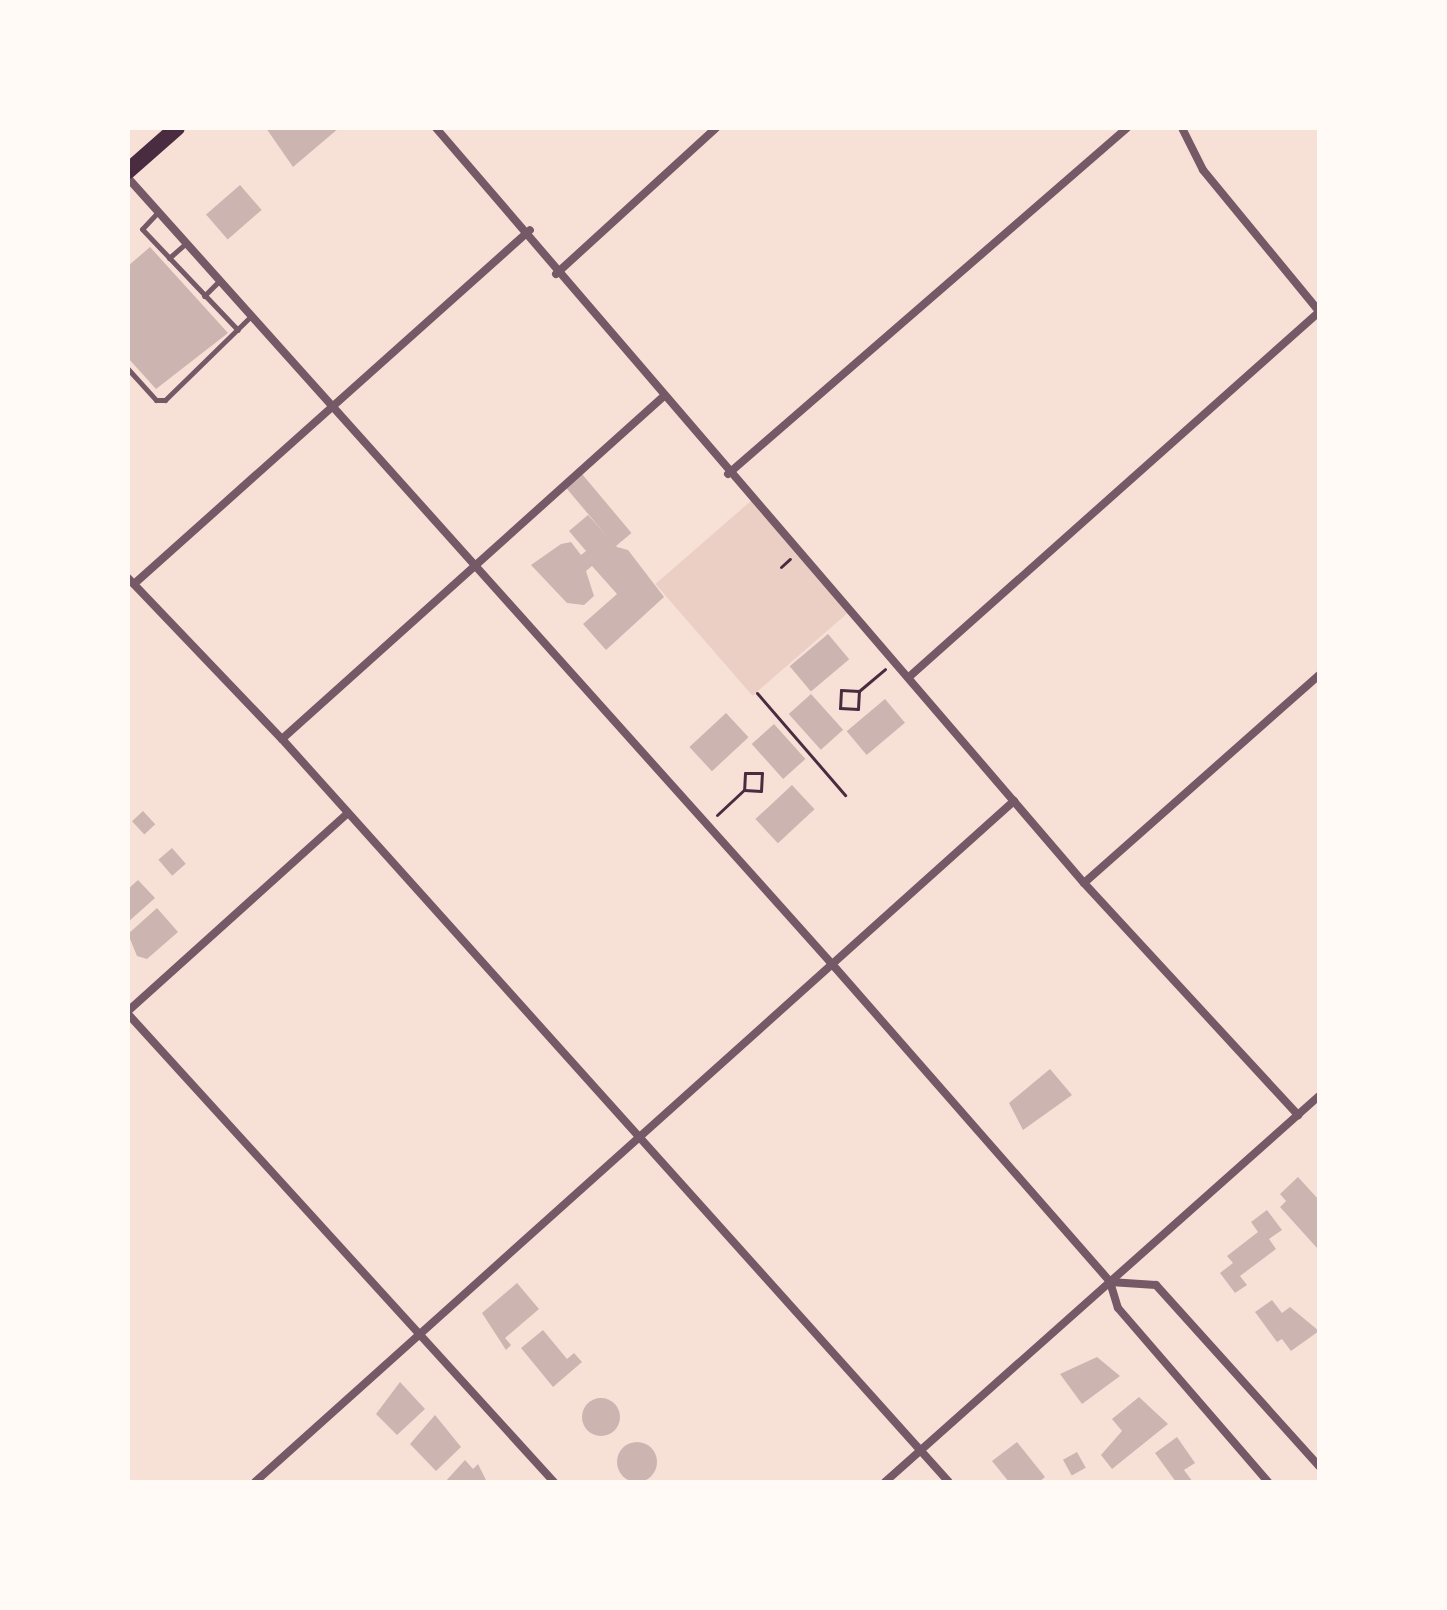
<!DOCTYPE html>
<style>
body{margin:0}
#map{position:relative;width:1447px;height:1610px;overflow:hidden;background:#f7e1d7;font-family:Quicksand,sans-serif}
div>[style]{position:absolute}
.green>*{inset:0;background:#ebcfc5;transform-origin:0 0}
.building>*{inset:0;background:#ccb4b1;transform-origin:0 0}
.round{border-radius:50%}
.path>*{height:3px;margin:-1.5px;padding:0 1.5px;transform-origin:1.5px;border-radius:1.5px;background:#4a2c40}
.service>*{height:5px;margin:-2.5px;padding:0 2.5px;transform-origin:2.5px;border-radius:2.5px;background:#755966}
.minor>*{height:8px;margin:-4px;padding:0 4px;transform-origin:4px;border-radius:4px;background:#755966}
.primary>*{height:16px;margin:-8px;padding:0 8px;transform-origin:8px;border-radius:8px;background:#4a2c40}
span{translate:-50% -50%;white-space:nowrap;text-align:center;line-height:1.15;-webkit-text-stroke:6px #fffaf5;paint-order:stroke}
.frame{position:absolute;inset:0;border:130px solid #fffaf5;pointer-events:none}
</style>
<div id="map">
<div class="green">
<div style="left:752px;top:500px;width:148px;height:128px;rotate:49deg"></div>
</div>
<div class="building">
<div style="clip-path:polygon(266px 128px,339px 128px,293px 167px)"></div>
<div style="left:240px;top:185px;width:33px;height:45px;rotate:49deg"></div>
<div style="clip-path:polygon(150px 247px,228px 333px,156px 389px,128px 358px,128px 266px)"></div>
<div style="left:582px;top:474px;width:77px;height:21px;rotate:50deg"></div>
<div style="clip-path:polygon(588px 515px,617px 547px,628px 550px,664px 597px,606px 650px,583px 624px,617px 594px,592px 566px,586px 571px,594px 596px,584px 605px,567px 603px,531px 565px,561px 544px,571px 542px,581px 555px,586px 551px,569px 531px)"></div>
<div style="left:828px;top:634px;width:33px;height:50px;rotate:50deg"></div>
<div style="left:811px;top:694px;width:48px;height:30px;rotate:48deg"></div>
<div style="left:885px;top:699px;width:31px;height:50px;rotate:50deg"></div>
<div style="left:726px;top:713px;width:33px;height:50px;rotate:47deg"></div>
<div style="left:774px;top:724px;width:47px;height:30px;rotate:48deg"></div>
<div style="left:792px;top:785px;width:33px;height:50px;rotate:47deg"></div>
<div style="left:143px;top:811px;width:18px;height:15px;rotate:47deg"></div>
<div style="left:172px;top:848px;width:21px;height:18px;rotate:49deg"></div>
<div style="clip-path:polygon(138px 880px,155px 898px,128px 922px,128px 889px)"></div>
<div style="clip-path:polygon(157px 908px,178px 932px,147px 959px,137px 956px,128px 934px)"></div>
<div style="clip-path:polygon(1050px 1069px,1072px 1095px,1023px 1130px,1009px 1103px)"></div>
<div style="clip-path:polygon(1298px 1177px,1319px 1200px,1317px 1248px,1280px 1207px,1286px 1201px,1280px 1194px)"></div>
<div style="clip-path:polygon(1267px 1210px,1282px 1230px,1269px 1239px,1276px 1249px,1240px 1276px,1247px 1285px,1235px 1293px,1220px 1273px,1233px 1263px,1227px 1256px,1258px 1232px,1251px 1222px)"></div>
<div style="clip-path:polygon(517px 1283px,539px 1309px,505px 1338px,511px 1345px,506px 1350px,482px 1313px)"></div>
<div style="clip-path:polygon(1272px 1300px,1282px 1313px,1290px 1307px,1319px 1331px,1291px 1351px,1282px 1339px,1277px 1342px,1255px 1312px)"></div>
<div style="clip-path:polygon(543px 1330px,567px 1359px,574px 1353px,582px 1362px,553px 1387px,521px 1348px)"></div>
<div style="clip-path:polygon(1097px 1357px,1120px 1376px,1082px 1404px,1060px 1374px)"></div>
<div style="clip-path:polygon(400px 1382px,425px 1409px,397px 1435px,376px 1414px)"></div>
<div style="clip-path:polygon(1139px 1397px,1168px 1424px,1112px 1469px,1101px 1455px,1122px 1431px,1112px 1419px)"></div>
<div class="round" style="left:582px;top:1398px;width:38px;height:38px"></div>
<div style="clip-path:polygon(435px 1415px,461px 1447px,436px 1471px,410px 1444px)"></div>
<div style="clip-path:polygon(1177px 1437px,1195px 1463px,1184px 1470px,1193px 1482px,1176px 1482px,1155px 1453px)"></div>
<div style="clip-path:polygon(1017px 1442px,1045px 1477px,1039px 1482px,1009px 1482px,992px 1461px)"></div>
<div class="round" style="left:617px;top:1442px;width:40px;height:40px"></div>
<div style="left:1077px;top:1452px;width:18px;height:16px;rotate:61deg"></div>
<div style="clip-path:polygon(465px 1460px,473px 1469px,478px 1464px,487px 1482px,445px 1482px)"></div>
</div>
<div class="path">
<div style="left:781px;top:567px;width:12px;rotate:-42deg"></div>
<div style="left:859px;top:691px;width:18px;rotate:-177deg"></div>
<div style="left:841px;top:690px;width:18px;rotate:93deg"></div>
<div style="left:840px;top:708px;width:18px;rotate:3deg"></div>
<div style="left:858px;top:709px;width:18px;rotate:-87deg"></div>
<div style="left:859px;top:691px;width:34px;rotate:-40deg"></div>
<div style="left:757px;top:693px;width:135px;rotate:49.2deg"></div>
<div style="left:717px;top:815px;width:37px;rotate:-43deg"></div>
<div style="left:744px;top:790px;width:17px;rotate:3deg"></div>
<div style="left:761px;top:791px;width:18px;rotate:-87deg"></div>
<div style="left:762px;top:773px;width:17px;rotate:180deg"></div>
<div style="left:745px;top:773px;width:17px;rotate:93deg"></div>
</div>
<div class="service">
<div style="left:158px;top:212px;width:23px;rotate:133deg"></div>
<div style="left:142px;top:229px;width:139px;rotate:46.5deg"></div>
<div style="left:169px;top:258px;width:21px;rotate:-41deg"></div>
<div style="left:204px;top:296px;width:20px;rotate:-45deg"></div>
<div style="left:128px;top:369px;width:42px;rotate:47.9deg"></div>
<div style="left:156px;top:400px;width:9px"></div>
<div style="left:165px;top:400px;width:117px;rotate:-44.3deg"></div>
</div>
<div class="minor">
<div style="left:436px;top:128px;width:995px;rotate:49.36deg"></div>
<div style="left:1084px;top:883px;width:316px;rotate:47.3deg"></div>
<div style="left:1182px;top:128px;width:47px;rotate:63.4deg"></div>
<div style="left:1203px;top:170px;width:183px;rotate:50.6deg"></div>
<div style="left:128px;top:178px;width:1055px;rotate:48.15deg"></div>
<div style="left:832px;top:964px;width:422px;rotate:48.8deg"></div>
<div style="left:1110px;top:1282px;width:27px;rotate:73deg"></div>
<div style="left:1118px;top:1308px;width:230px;rotate:49.2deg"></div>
<div style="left:556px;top:274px;width:217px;rotate:-42.4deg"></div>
<div style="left:728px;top:474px;width:528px;rotate:-40.93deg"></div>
<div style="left:128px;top:578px;width:223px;rotate:46.3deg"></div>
<div style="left:282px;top:739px;width:998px;rotate:48.09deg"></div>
<div style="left:134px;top:584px;width:531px;rotate:-41.79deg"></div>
<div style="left:909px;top:677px;width:549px;rotate:-41.68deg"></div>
<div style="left:282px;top:739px;width:513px;rotate:-41.92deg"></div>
<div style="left:1084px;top:883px;width:314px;rotate:-41.5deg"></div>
<div style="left:128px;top:1011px;width:295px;rotate:-42deg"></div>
<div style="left:128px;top:1014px;width:633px;rotate:47.69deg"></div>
<div style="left:1110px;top:1282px;width:46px;rotate:3.7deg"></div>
<div style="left:1156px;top:1285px;width:244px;rotate:48deg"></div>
<div style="left:255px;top:1482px;width:1020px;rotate:-41.9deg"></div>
<div style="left:885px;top:1482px;width:581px;rotate:-41.65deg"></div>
</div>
<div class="primary">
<div style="left:128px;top:171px;width:65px;rotate:-41.3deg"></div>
</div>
<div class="frame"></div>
</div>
